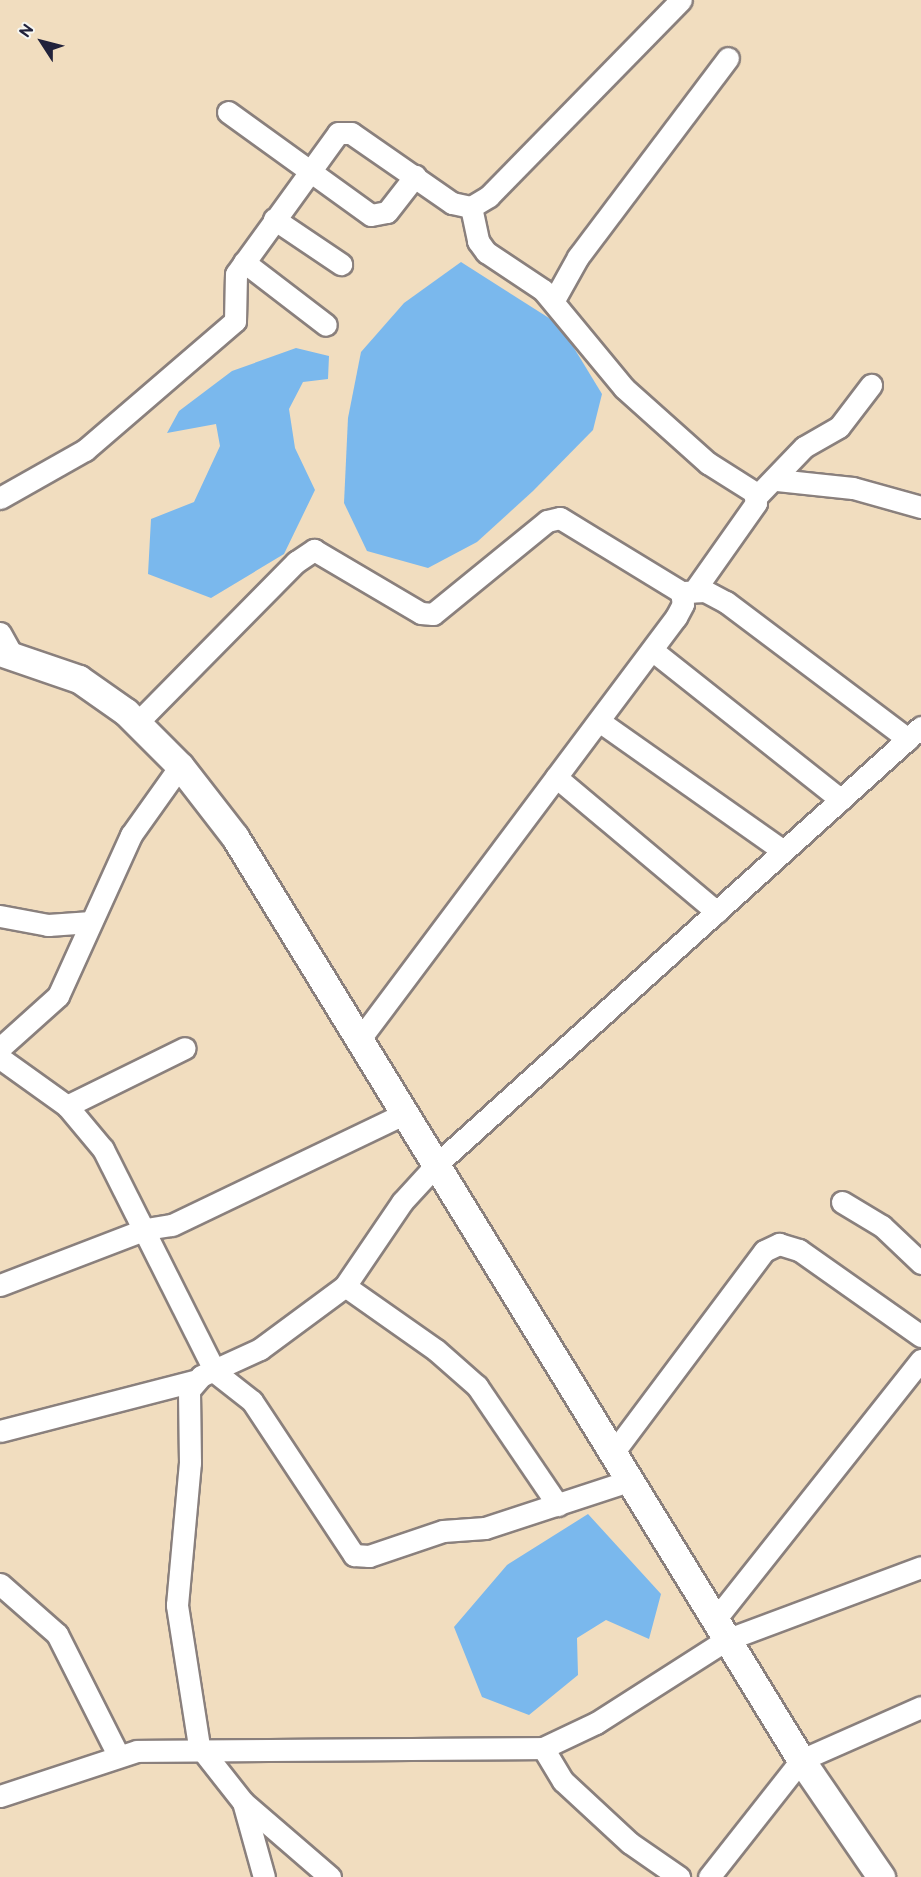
<!DOCTYPE html>
<style>
body{margin:0}
#map{position:relative;width:921px;height:1877px;overflow:hidden;background:#f1ddbf;font-family:"Balsamiq Sans",sans-serif}
div>[style]{position:absolute}
.water>*{inset:0;background:#7ab8ed}
.roads{filter:drop-shadow(2px 0 #8a807d) drop-shadow(-2px 0 #8a807d) drop-shadow(0 2px #8a807d) drop-shadow(0 -2px #8a807d)}
.minor>*{height:21px;margin:-10.5px;padding:0 10.5px;transform-origin:10.5px;border-radius:10.5px;background:#fff}
.major>*{height:27px;margin:-13.5px;padding:0 13.5px;transform-origin:13.5px;border-radius:13.5px;background:#fff}
span{translate:-50% -50%;white-space:nowrap;text-align:center;line-height:1.15;-webkit-text-stroke:4.5px #f6f6f2;paint-order:stroke}
.north{position:absolute;left:12px;top:12px;width:60px;height:60px;-webkit-text-stroke:4px #f6f6f2;paint-order:stroke;rotate:306deg;font-size:16px;font-weight:700;line-height:24px;text-align:center;color:#22223b}
.north::after{content:'';display:block;margin:auto;width:21px;height:27px;background:#22223b;clip-path:polygon(50% 0,100% 100%,50% 72%,0 100%)}
</style>
<div id="map">
<div class="water">
<div style="clip-path:polygon(461px 262px,560px 325px,602px 394px,593px 430px,533px 491px,477px 542px,428px 568px,367px 551px,344px 503px,348px 418px,361px 352px,404px 303px)"></div>
<div style="clip-path:polygon(296px 348px,329px 356px,328px 379px,303px 382px,289px 409px,295px 448px,315px 490px,284px 554px,211px 598px,148px 574px,151px 519px,194px 502px,220px 446px,216px 424px,167px 433px,179px 411px,232px 371px)"></div>
<div style="clip-path:polygon(588px 1514px,661px 1594px,649px 1639px,606px 1620px,577px 1638px,578px 1675px,529px 1715px,482px 1697px,454px 1627px,507px 1565px)"></div>
</div>
<div class="roads">
<div class="minor">
<div style="left:228px;top:112px;width:176px;rotate:35.8deg"></div>
<div style="left:371px;top:215px;width:16px;rotate:-11deg"></div>
<div style="left:387px;top:212px;width:46px;rotate:-52.1deg"></div>
<div style="left:471px;top:207px;width:35px;rotate:78deg"></div>
<div style="left:478px;top:241px;width:14px;rotate:54deg"></div>
<div style="left:486px;top:252px;width:69px;rotate:33.7deg"></div>
<div style="left:543px;top:290px;width:127px;rotate:50.4deg"></div>
<div style="left:624px;top:388px;width:113px;rotate:41.8deg"></div>
<div style="left:708px;top:463px;width:54px;rotate:32.2deg"></div>
<div style="left:754px;top:492px;width:11px;rotate:80deg"></div>
<div style="left:756px;top:503px;width:108px;rotate:125.2deg"></div>
<div style="left:274px;top:219px;width:81px;rotate:33.9deg"></div>
<div style="left:244px;top:262px;width:103px;rotate:37.5deg"></div>
<div style="left:554px;top:300px;width:49px;rotate:-60.8deg"></div>
<div style="left:578px;top:257px;width:249px;rotate:-53deg"></div>
<div style="left:777px;top:480px;width:76px;rotate:6deg"></div>
<div style="left:853px;top:488px;width:71px;rotate:15.6deg"></div>
<div style="left:756px;top:497px;width:69px;rotate:-46.2deg"></div>
<div style="left:804px;top:447px;width:40px;rotate:-29.7deg"></div>
<div style="left:839px;top:427px;width:53px;rotate:-52.7deg"></div>
<div style="left:0;top:498px;width:98px;rotate:-29.5deg"></div>
<div style="left:85px;top:450px;width:198px;rotate:-40.7deg"></div>
<div style="left:235px;top:321px;width:47px;rotate:-88.8deg"></div>
<div style="left:236px;top:274px;width:174px;rotate:-54.1deg"></div>
<div style="left:338px;top:133px;width:13px"></div>
<div style="left:351px;top:133px;width:123px;rotate:34.7deg"></div>
<div style="left:452px;top:203px;width:19px;rotate:12deg"></div>
<div style="left:471px;top:207px;width:21px;rotate:-31deg"></div>
<div style="left:489px;top:196px;width:274px;rotate:-45.6deg"></div>
<div style="left:684px;top:592px;width:21px;rotate:-3deg"></div>
<div style="left:705px;top:591px;width:24px;rotate:28deg"></div>
<div style="left:726px;top:602px;width:228px;rotate:37deg"></div>
<div style="left:0;top:633px;width:25px;rotate:61deg"></div>
<div style="left:652px;top:650px;width:241px;rotate:38.4deg"></div>
<div style="left:599px;top:721px;width:225px;rotate:35.2deg"></div>
<div style="left:138px;top:722px;width:225px;rotate:-45.4deg"></div>
<div style="left:296px;top:562px;width:22px;rotate:-34deg"></div>
<div style="left:314px;top:550px;width:124px;rotate:30.5deg"></div>
<div style="left:421px;top:613px;width:12px;rotate:5deg"></div>
<div style="left:433px;top:614px;width:147px;rotate:-39.2deg"></div>
<div style="left:547px;top:521px;width:13px;rotate:-13deg"></div>
<div style="left:560px;top:518px;width:142px;rotate:31.4deg"></div>
<div style="left:681px;top:592px;width:12px;rotate:81deg"></div>
<div style="left:683px;top:604px;width:15px;rotate:118deg"></div>
<div style="left:676px;top:617px;width:527px;rotate:126.83deg"></div>
<div style="left:556px;top:777px;width:210px;rotate:40deg"></div>
<div style="left:0;top:916px;width:49px;rotate:10.6deg"></div>
<div style="left:48px;top:925px;width:43px;rotate:-4deg"></div>
<div style="left:0;top:1048px;width:78px;rotate:-41.9deg"></div>
<div style="left:58px;top:996px;width:177px;rotate:-65.6deg"></div>
<div style="left:131px;top:835px;width:85px;rotate:-54.6deg"></div>
<div style="left:0;top:1058px;width:82px;rotate:35.6deg"></div>
<div style="left:67px;top:1106px;width:56px;rotate:50.1deg"></div>
<div style="left:103px;top:1149px;width:250px;rotate:63.3deg"></div>
<div style="left:215px;top:1372px;width:47px;rotate:38.1deg"></div>
<div style="left:252px;top:1401px;width:185px;rotate:56.5deg"></div>
<div style="left:354px;top:1555px;width:15px;rotate:4deg"></div>
<div style="left:369px;top:1556px;width:78px;rotate:-18.7deg"></div>
<div style="left:443px;top:1531px;width:42px;rotate:-4.1deg"></div>
<div style="left:485px;top:1528px;width:151px;rotate:-18.1deg"></div>
<div style="left:67px;top:1106px;width:131px;rotate:-26.2deg"></div>
<div style="left:842px;top:1202px;width:47px;rotate:31deg"></div>
<div style="left:882px;top:1226px;width:54px;rotate:43.5deg"></div>
<div style="left:0;top:1285px;width:156px;rotate:-21deg"></div>
<div style="left:146px;top:1229px;width:26px;rotate:-9deg"></div>
<div style="left:172px;top:1225px;width:259px;rotate:-25.6deg"></div>
<div style="left:345px;top:1286px;width:111px;rotate:35.1deg"></div>
<div style="left:436px;top:1350px;width:55px;rotate:41.3deg"></div>
<div style="left:477px;top:1386px;width:144px;rotate:55.8deg"></div>
<div style="left:0;top:1431px;width:200px;rotate:-14.5deg"></div>
<div style="left:613px;top:1453px;width:252px;rotate:-53.2deg"></div>
<div style="left:764px;top:1251px;width:17px;rotate:-25deg"></div>
<div style="left:779px;top:1244px;width:21px;rotate:17deg"></div>
<div style="left:799px;top:1250px;width:149px;rotate:35.2deg"></div>
<div style="left:0;top:1584px;width:76px;rotate:41.3deg"></div>
<div style="left:57px;top:1634px;width:136px;rotate:63.2deg"></div>
<div style="left:714px;top:1621px;width:333px;rotate:-51.6deg"></div>
<div style="left:543px;top:1748px;width:39px;rotate:59deg"></div>
<div style="left:563px;top:1781px;width:91px;rotate:42.8deg"></div>
<div style="left:630px;top:1843px;width:60px;rotate:34.8deg"></div>
<div style="left:0;top:1796px;width:144px;rotate:-18.2deg"></div>
<div style="left:137px;top:1751px;width:406px;rotate:-0.4deg"></div>
<div style="left:543px;top:1748px;width:59px;rotate:-25.3deg"></div>
<div style="left:596px;top:1723px;width:154px;rotate:-32.6deg"></div>
<div style="left:726px;top:1640px;width:208px;rotate:-20.5deg"></div>
<div style="left:243px;top:1802px;width:78px;rotate:74.4deg"></div>
<div style="left:330px;top:1877px;width:115px;rotate:-139.2deg"></div>
<div style="left:243px;top:1802px;width:71px;rotate:-128.2deg"></div>
<div style="left:199px;top:1746px;width:143px;rotate:-98.9deg"></div>
<div style="left:177px;top:1605px;width:143px;rotate:-84.8deg"></div>
<div style="left:190px;top:1463px;width:73px;rotate:-90.8deg"></div>
<div style="left:189px;top:1390px;width:18px;rotate:-49deg"></div>
<div style="left:201px;top:1376px;width:65px;rotate:-24.6deg"></div>
<div style="left:260px;top:1349px;width:106px;rotate:-36.5deg"></div>
<div style="left:345px;top:1286px;width:102px;rotate:-55.8deg"></div>
<div style="left:402px;top:1202px;width:52px;rotate:-47.4deg"></div>
<div style="left:437px;top:1164px;width:652px;rotate:-42.08deg"></div>
<div style="left:709px;top:1877px;width:149px;rotate:-51.8deg"></div>
<div style="left:801px;top:1760px;width:131px;rotate:-23.8deg"></div>
</div>
<div class="major">
<div style="left:0;top:652px;width:83px;rotate:18.9deg"></div>
<div style="left:79px;top:679px;width:57px;rotate:35.1deg"></div>
<div style="left:126px;top:712px;width:76px;rotate:45deg"></div>
<div style="left:180px;top:766px;width:90px;rotate:52.2deg"></div>
<div style="left:235px;top:837px;width:1083px;rotate:58.48deg"></div>
<div style="left:801px;top:1760px;width:142px;rotate:55.6deg"></div>
</div>
</div>
<div class="north">N</div>
</div>
